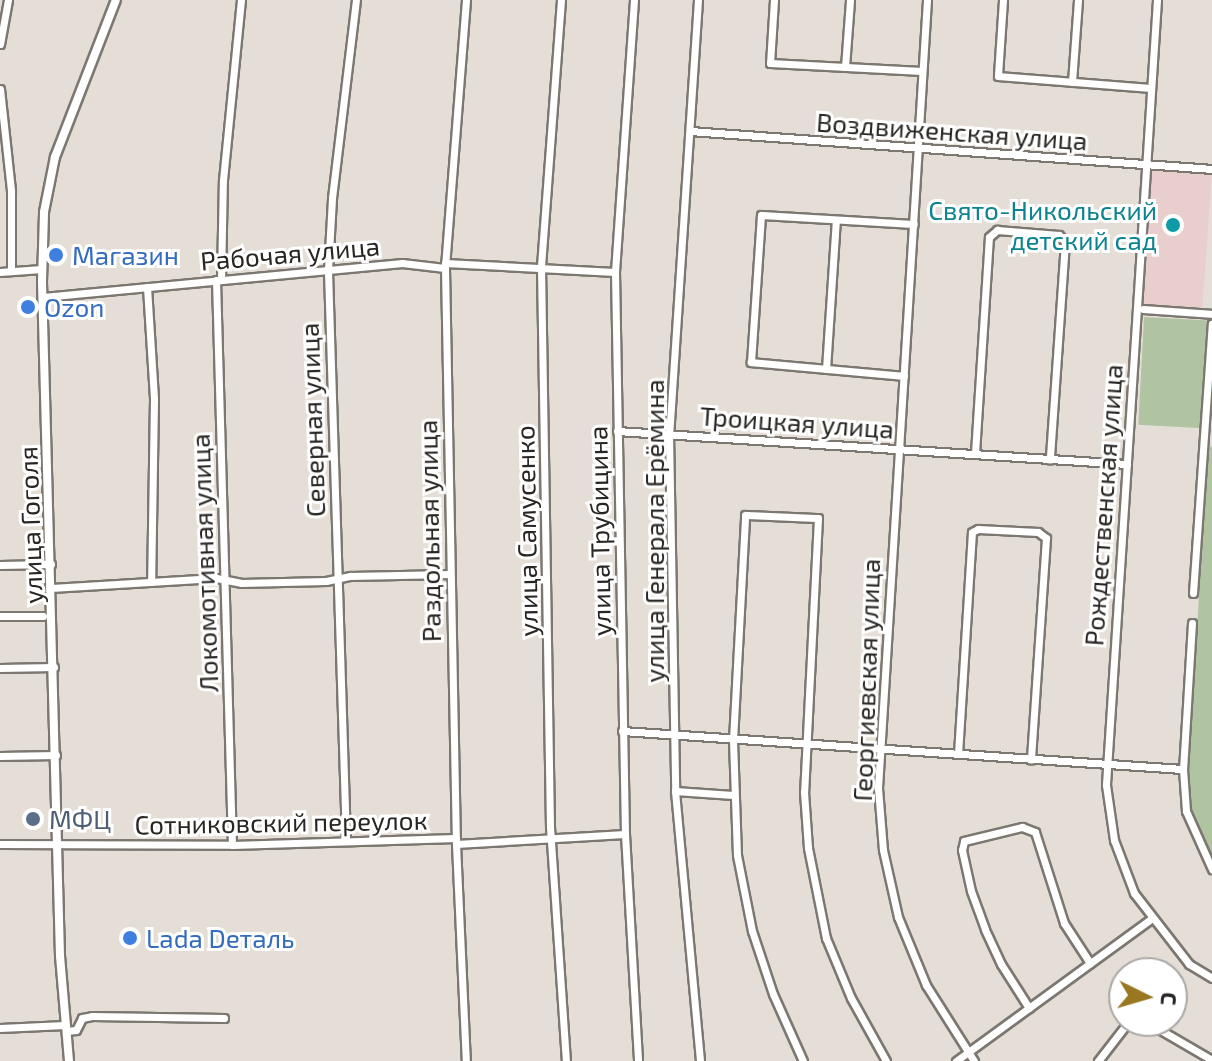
<!DOCTYPE html>
<meta charset="utf-8">
<style>
body{margin:0}
#map{position:relative;width:1212px;height:1061px;overflow:hidden;background:#e4ded6;font-family:"Exo 2",sans-serif}
div>[style]{position:absolute}
.education>*{inset:0;background:#e8cecc;transform-origin:0 0}
.green>*{inset:0;background:#b1c4a1;transform-origin:0 0}
.roads{filter:drop-shadow(2px 0 #7c7770) drop-shadow(-2px 0 #7c7770) drop-shadow(0 2px #7c7770) drop-shadow(0 -2px #7c7770)}
.minor>*{height:7px;margin:-3.5px;padding:0 3.5px;transform-origin:3.5px;border-radius:3.5px;background:#fff}
.major>*{height:8px;margin:-4px;padding:0 4px;transform-origin:4px;border-radius:4px;background:#fff}
.dots>*{width:22px;height:22px;translate:-50% -50%;box-sizing:border-box;border:4px solid #fff;border-radius:50%}
span{translate:-50% -50%;white-space:nowrap;text-align:center;line-height:1.15;-webkit-text-stroke:6px #fff;paint-order:stroke}
.street-label{font-size:26px;color:#282623}
.culture-label{font-size:26px;color:#0d838f}
.right{translate:-100% -50%;text-align:right}
.shop-label{font-size:26px;color:#366cbe}
.left{translate:0 -50%;text-align:left}
.service-label{font-size:26px;color:#4e5e75}
.north{position:absolute;left:1108px;top:957px;width:80px;height:80px;box-sizing:border-box;background:#fff;border:2px solid #a9a8a7;border-radius:50%;rotate:95deg;font-size:22px;font-weight:700;line-height:32px;text-align:center;color:#282623}
.north::after{content:'';display:block;margin:auto;width:28px;height:36px;background:#9a7822;clip-path:polygon(50% 0,100% 100%,50% 72%,0 100%)}
</style>
<div id="map">
<div class="education">
<div style="left:1149px;top:168px;width:63px;height:138px;rotate:4deg"></div>
</div>
<div class="green">
<div style="left:1144px;top:317px;width:65px;height:108px;rotate:3deg"></div>
<div style="clip-path:polygon(1212px 446px,1212px 865px,1190px 817px,1184px 772px,1197px 631px,1207px 450px)"></div>
</div>
<div class="roads">
<div class="minor">
<div style="left:466px;top:0;width:269px;rotate:94.5deg"></div>
<div style="left:445px;top:268px;width:576px;rotate:88.91deg"></div>
<div style="left:456px;top:844px;width:217px;rotate:87.4deg"></div>
<div style="left:561px;top:0;width:268px;rotate:94.3deg"></div>
<div style="left:541px;top:267px;width:560px;rotate:89.08deg"></div>
<div style="left:550px;top:827px;width:235px;rotate:86.1deg"></div>
<div style="left:634px;top:0;width:273px;rotate:94deg"></div>
<div style="left:615px;top:272px;width:562px;rotate:88.98deg"></div>
<div style="left:625px;top:834px;width:227px;rotate:86.7deg"></div>
<div style="left:698px;top:0;width:434px;rotate:93.8deg"></div>
<div style="left:669px;top:433px;width:358px;rotate:89deg"></div>
<div style="left:675px;top:791px;width:271px;rotate:84.7deg"></div>
<div style="left:774px;top:0;width:63px;rotate:93.6deg"></div>
<div style="left:770px;top:63px;width:152px;rotate:3deg"></div>
<div style="left:927px;top:0;width:790px;rotate:93.56deg"></div>
<div style="left:878px;top:788px;width:62px;rotate:85.4deg"></div>
<div style="left:883px;top:850px;width:69px;rotate:77.4deg"></div>
<div style="left:898px;top:917px;width:74px;rotate:67.6deg"></div>
<div style="left:926px;top:985px;width:90px;rotate:57.7deg"></div>
<div style="left:1003px;top:0;width:76px;rotate:93.8deg"></div>
<div style="left:998px;top:76px;width:153px;rotate:4.5deg"></div>
<div style="left:1157px;top:0;width:787px;rotate:93.72deg"></div>
<div style="left:1106px;top:785px;width:56px;rotate:81.7deg"></div>
<div style="left:1114px;top:840px;width:57px;rotate:69.3deg"></div>
<div style="left:1134px;top:893px;width:90px;rotate:52.2deg"></div>
<div style="left:1189px;top:964px;width:27px;rotate:31deg"></div>
<div style="left:0;top:44px;width:45px;rotate:-79.7deg"></div>
<div style="left:845px;top:67px;width:67px;rotate:-85.7deg"></div>
<div style="left:1072px;top:82px;width:82px;rotate:-85.8deg"></div>
<div style="left:0;top:89px;width:103px;rotate:83.8deg"></div>
<div style="left:11px;top:191px;width:79px;rotate:90deg"></div>
<div style="left:690px;top:131px;width:523px;rotate:4.16deg"></div>
<div style="left:445px;top:263px;width:170px;rotate:3deg"></div>
<div style="left:0;top:272px;width:42px;rotate:-4.1deg"></div>
<div style="left:216px;top:280px;width:565px;rotate:88.38deg"></div>
<div style="left:221px;top:280px;width:100px;rotate:-88.9deg"></div>
<div style="left:223px;top:180px;width:181px;rotate:-84.3deg"></div>
<div style="left:147px;top:287px;width:112px;rotate:86.4deg"></div>
<div style="left:154px;top:399px;width:183px;rotate:90.9deg"></div>
<div style="left:43px;top:297px;width:361px;rotate:-5.4deg"></div>
<div style="left:402px;top:263px;width:43px;rotate:6.6deg"></div>
<div style="left:1143px;top:309px;width:69px;rotate:4.1deg"></div>
<div style="left:826px;top:369px;width:149px;rotate:-86.2deg"></div>
<div style="left:904px;top:376px;width:154px;rotate:-174.8deg"></div>
<div style="left:751px;top:362px;width:147px;rotate:-86.1deg"></div>
<div style="left:761px;top:215px;width:153px;rotate:3.4deg"></div>
<div style="left:617px;top:431px;width:511px;rotate:3.7deg"></div>
<div style="left:975px;top:453px;width:216px;rotate:-86.3deg"></div>
<div style="left:989px;top:237px;width:11px;rotate:-41deg"></div>
<div style="left:997px;top:230px;width:62px;rotate:4.6deg"></div>
<div style="left:1059px;top:235px;width:9px;rotate:49deg"></div>
<div style="left:1065px;top:242px;width:218px;rotate:94deg"></div>
<div style="left:0;top:565px;width:51px;rotate:-1.1deg"></div>
<div style="left:51px;top:588px;width:165px;rotate:-3.5deg"></div>
<div style="left:216px;top:578px;width:25px;rotate:11deg"></div>
<div style="left:241px;top:583px;width:85px;rotate:-1.3deg"></div>
<div style="left:326px;top:581px;width:25px;rotate:-12deg"></div>
<div style="left:350px;top:576px;width:100px;rotate:-1.1deg"></div>
<div style="left:1193px;top:593px;width:270px;rotate:-86deg"></div>
<div style="left:0;top:616px;width:43px"></div>
<div style="left:1192px;top:623px;width:146px;rotate:93.5deg"></div>
<div style="left:1183px;top:769px;width:42px;rotate:85.9deg"></div>
<div style="left:1186px;top:811px;width:64px;rotate:65.9deg"></div>
<div style="left:0;top:668px;width:54px;rotate:-1.1deg"></div>
<div style="left:622px;top:731px;width:562px;rotate:3.88deg"></div>
<div style="left:958px;top:754px;width:222px;rotate:-86.4deg"></div>
<div style="left:972px;top:532px;width:7px;rotate:-27deg"></div>
<div style="left:978px;top:529px;width:60px;rotate:2.9deg"></div>
<div style="left:1038px;top:532px;width:10px;rotate:37deg"></div>
<div style="left:1046px;top:538px;width:222px;rotate:93.9deg"></div>
<div style="left:0;top:756px;width:56px;rotate:-1deg"></div>
<div style="left:675px;top:791px;width:58px;rotate:3.9deg"></div>
<div style="left:346px;top:841px;width:571px;rotate:-91.81deg"></div>
<div style="left:328px;top:270px;width:72px;rotate:-86.8deg"></div>
<div style="left:332px;top:198px;width:199px;rotate:-83.1deg"></div>
<div style="left:0;top:844px;width:232px;rotate:0.2deg"></div>
<div style="left:232px;top:845px;width:224px;rotate:-1.8deg"></div>
<div style="left:456px;top:844px;width:169px;rotate:-3.4deg"></div>
<div style="left:1029px;top:1008px;width:52px;rotate:-122.5deg"></div>
<div style="left:1001px;top:964px;width:38px;rotate:-115deg"></div>
<div style="left:985px;top:929px;width:40px;rotate:-110.2deg"></div>
<div style="left:971px;top:891px;width:42px;rotate:-102.4deg"></div>
<div style="left:962px;top:850px;width:9px;rotate:-77deg"></div>
<div style="left:964px;top:841px;width:60px;rotate:-13.6deg"></div>
<div style="left:1022px;top:827px;width:14px;rotate:21deg"></div>
<div style="left:1035px;top:832px;width:96px;rotate:72.3deg"></div>
<div style="left:1064px;top:923px;width:48px;rotate:57deg"></div>
<div style="left:1145px;top:1021px;width:78px;rotate:30.2deg"></div>
<div style="left:0;top:1028px;width:65px;rotate:-2.6deg"></div>
<div style="left:66px;top:1031px;width:10px;rotate:-6deg"></div>
<div style="left:76px;top:1030px;width:13px;rotate:-63deg"></div>
<div style="left:82px;top:1018px;width:10px;rotate:-11deg"></div>
<div style="left:92px;top:1016px;width:132px;rotate:0.9deg"></div>
<div style="left:803px;top:1061px;width:73px;rotate:-114.1deg"></div>
<div style="left:773px;top:994px;width:66px;rotate:-108.4deg"></div>
<div style="left:752px;top:931px;width:77px;rotate:-101.2deg"></div>
<div style="left:737px;top:855px;width:115px;rotate:-92deg"></div>
<div style="left:733px;top:740px;width:225px;rotate:-86.9deg"></div>
<div style="left:745px;top:515px;width:73px;rotate:2.4deg"></div>
<div style="left:818px;top:518px;width:274px;rotate:92.9deg"></div>
<div style="left:804px;top:792px;width:56px;rotate:85.9deg"></div>
<div style="left:808px;top:848px;width:92px;rotate:78.7deg"></div>
<div style="left:826px;top:938px;width:65px;rotate:67.4deg"></div>
<div style="left:851px;top:998px;width:72px;rotate:60.9deg"></div>
<div style="left:956px;top:1061px;width:243px;rotate:-36.1deg"></div>
<div style="left:1098px;top:1061px;width:51px;rotate:-52.2deg"></div>
</div>
<div class="major">
<div style="left:69px;top:1061px;width:105px;rotate:-94.9deg"></div>
<div style="left:60px;top:956px;width:675px;rotate:-91.53deg"></div>
<div style="left:42px;top:281px;width:69px;rotate:-88.3deg"></div>
<div style="left:44px;top:212px;width:56px;rotate:-78.7deg"></div>
<div style="left:55px;top:157px;width:168px;rotate:-68.8deg"></div>
</div>
</div>
<div class="dots">
<div style="left:1173px;top:225px;background:#0f9aa8"></div>
<div style="left:56px;top:255px;background:#3f7fe0"></div>
<div style="left:28px;top:307px;background:#3f7fe0"></div>
<div style="left:33px;top:819px;background:#5c6f8a"></div>
<div style="left:130px;top:938px;background:#3f7fe0"></div>
</div>
<div class="street-label">
<span style="left:952px;top:131px;rotate:4deg">Воздвиженская улица</span>
<span style="left:290px;top:253px;rotate:-5deg">Рабочая улица</span>
<span style="left:312px;top:420px;rotate:-92deg">Северная улица</span>
<span style="left:797px;top:422px;rotate:4deg">Троицкая улица</span>
<span style="left:1103px;top:505px;rotate:-86deg">Рождественская улица</span>
<span style="left:30px;top:525px;rotate:-92deg">улица Гоголя</span>
<span style="left:429px;top:531px;rotate:-91deg">Раздольная улица</span>
<span style="left:526px;top:531px;rotate:-91deg">улица Самусенко</span>
<span style="left:599px;top:531px;rotate:-91deg">улица Трубицина</span>
<span style="left:654px;top:531px;rotate:-90deg">улица Генерала Ерёмина</span>
<span style="left:204px;top:563px;rotate:-92deg">Локомотивная улица</span>
<span style="left:866px;top:680px;rotate:-88deg">Георгиевская улица</span>
<span style="left:281px;top:822px;rotate:-1deg">Сотниковский переулок</span>
</div>
<div class="culture-label">
<span class="right" style="left:1157px;top:225px">Свято-Никольский<br>детский сад</span>
</div>
<div class="shop-label">
<span class="left" style="left:72px;top:255px">Магазин</span>
<span class="left" style="left:44px;top:307px">Ozon</span>
<span class="left" style="left:146px;top:938px">Lada Dеталь</span>
</div>
<div class="service-label">
<span class="left" style="left:49px;top:819px">МФЦ</span>
</div>
<div class="north">С</div>
</div>
